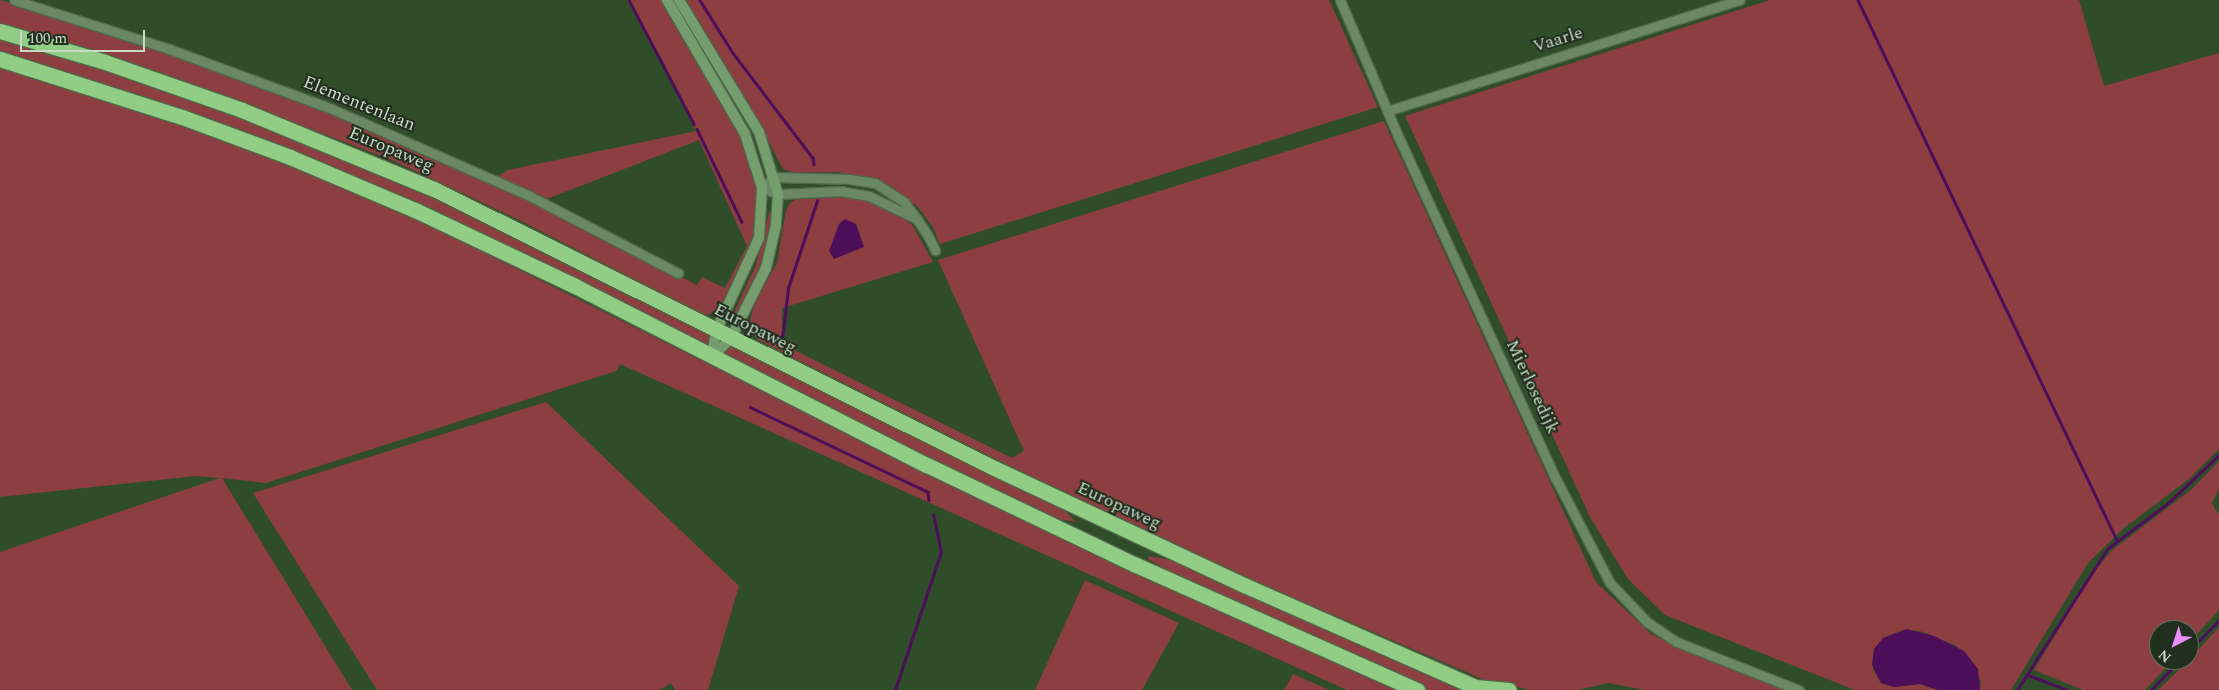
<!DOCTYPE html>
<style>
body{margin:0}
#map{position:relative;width:2219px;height:690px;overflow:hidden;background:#304d2a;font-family:Spectral,serif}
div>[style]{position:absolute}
.green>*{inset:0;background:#8c3e40}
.water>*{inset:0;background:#4d0e59}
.stream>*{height:2.5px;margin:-1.25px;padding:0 1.25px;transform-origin:1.25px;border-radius:1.25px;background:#4d0e59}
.roads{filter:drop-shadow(1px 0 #4f674a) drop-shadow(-1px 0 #4f674a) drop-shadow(0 1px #4f674a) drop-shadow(0 -1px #4f674a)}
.street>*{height:9px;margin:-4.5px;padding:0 4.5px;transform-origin:4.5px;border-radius:4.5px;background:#698863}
.secondary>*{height:10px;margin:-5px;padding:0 5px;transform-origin:5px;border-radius:5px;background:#759d6d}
.highway>*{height:15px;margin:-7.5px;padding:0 7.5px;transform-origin:7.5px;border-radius:7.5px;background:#91cd84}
span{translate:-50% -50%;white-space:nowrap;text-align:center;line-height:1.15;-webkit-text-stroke:4px #212f1f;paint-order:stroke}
.street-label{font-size:18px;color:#c8d9c5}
.north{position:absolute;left:2149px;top:620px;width:50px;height:50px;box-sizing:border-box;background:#212f1f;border:1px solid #647361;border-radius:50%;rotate:220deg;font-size:14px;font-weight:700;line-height:20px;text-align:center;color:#c8d9c5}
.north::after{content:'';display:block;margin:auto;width:18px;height:22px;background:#e98dfe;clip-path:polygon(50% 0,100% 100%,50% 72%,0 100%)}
.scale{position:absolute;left:20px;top:30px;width:125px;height:22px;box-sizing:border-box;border:2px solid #c8d9c5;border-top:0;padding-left:6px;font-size:15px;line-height:18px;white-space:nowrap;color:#c8d9c5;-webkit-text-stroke:4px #212f1f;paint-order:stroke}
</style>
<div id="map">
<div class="green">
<div style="clip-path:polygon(0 0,94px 27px,295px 97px,521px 195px,697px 285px,702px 277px,725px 288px,747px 246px,699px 140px,547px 199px,496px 177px,508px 170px,696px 131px,662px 59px,627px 0,665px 0,721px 93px,748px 150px,757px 181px,757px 231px,725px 304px,718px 301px,716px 304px,722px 308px,706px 316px,517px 219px,394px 161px,204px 88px,0 23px)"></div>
<div style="clip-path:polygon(669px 0,676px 0,737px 100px,733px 103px,726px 93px)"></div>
<div style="clip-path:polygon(681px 0,1329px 0,1378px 107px,940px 244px,933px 227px,917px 206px,883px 183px,838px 172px,795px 173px,783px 169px,747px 100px,725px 72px)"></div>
<div style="clip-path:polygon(1770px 0,2079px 0,2104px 86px,2219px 53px,2219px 449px,2189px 479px,2124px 528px,2088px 563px,2011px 690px,1980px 690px,1981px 681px,1957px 646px,1920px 631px,1903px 630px,1883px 638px,1873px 653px,1873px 669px,1881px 683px,1894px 687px,1920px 684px,1938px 690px,1855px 690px,1665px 615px,1628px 579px,1591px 519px,1405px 116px)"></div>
<div style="clip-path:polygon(0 37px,127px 76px,264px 124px,435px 195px,713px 334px,707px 345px,591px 285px,570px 278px,459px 225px,0 54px)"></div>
<div style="clip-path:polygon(0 68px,183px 126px,329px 181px,433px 227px,1040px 529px,1394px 690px,1347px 690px,620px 364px,616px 371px,266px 483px,222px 478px,352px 690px,0 690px,0 552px,220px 478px,196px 476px,0 497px)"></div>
<div style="clip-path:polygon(1384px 121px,1596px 582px,1651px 634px,1692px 654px,1785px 690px,1645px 690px,1608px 683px,1578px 690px,1530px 690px,1485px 680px,1268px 587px,1018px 470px,758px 340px,748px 327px,755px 302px,777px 263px,786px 210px,791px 202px,800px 197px,836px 193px,867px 197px,902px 216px,913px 226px,933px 262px,782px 308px,782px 344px,1012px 458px,1024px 451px,938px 260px)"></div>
<div style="clip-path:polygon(769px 212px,773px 213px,766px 257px,734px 325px,729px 323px,756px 265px)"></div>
<div style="clip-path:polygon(730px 343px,1060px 506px,1076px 522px,1057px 519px,1055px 521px,724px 355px)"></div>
<div style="clip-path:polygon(546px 402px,739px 586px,708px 690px,675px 690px,671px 683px,660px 690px,377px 690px,253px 493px)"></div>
<div style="clip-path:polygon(2219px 461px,2219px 489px,2212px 503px,2219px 515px,2219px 610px,2189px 643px,2189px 630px,2159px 630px,2159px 660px,2173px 660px,2145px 690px,2083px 690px,2034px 670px,2093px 573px,2111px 551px,2192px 489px)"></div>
<div style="clip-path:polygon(1149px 556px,1166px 559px,1168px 556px,1470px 690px,1428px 690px,1161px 571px,1162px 567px,1148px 559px)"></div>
<div style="clip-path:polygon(1085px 580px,1179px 623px,1142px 690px,1035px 690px)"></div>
<div style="clip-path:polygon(2219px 627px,2219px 690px,2158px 690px,2189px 660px)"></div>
<div style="clip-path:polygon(1293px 674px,1329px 690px,1284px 690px)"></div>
</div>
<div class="water">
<div style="clip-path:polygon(845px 219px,856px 224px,864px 247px,834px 259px,829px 251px,839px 224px)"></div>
<div style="clip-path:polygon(1907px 629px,1934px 636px,1964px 651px,1978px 669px,1980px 690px,1938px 690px,1920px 684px,1894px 687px,1881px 683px,1872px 665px,1874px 649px,1883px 638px)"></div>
</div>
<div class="stream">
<div style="left:629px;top:0;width:140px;rotate:62.3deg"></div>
<div style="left:700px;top:0;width:62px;rotate:58.1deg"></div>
<div style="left:733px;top:53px;width:132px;rotate:52.7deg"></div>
<div style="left:813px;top:158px;width:6px;rotate:81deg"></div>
<div style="left:1858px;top:0;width:599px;rotate:64.38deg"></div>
<div style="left:697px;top:129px;width:103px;rotate:64.2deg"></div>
<div style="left:781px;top:347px;width:59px;rotate:-83.2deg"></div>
<div style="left:788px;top:288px;width:92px;rotate:-71.6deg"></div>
<div style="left:750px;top:407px;width:197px;rotate:25.5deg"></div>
<div style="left:928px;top:492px;width:8px;rotate:83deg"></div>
<div style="left:2189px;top:651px;width:43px;rotate:-45.9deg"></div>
<div style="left:2028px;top:675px;width:43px;rotate:20.6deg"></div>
<div style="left:895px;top:690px;width:145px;rotate:-71.6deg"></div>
<div style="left:941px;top:552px;width:38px;rotate:-102deg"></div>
<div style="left:2017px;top:690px;width:167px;rotate:-57.4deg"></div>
<div style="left:2107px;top:549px;width:76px;rotate:-37deg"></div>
<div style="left:2168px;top:503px;width:70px;rotate:-43.3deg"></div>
<div style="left:2151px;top:690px;width:42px;rotate:-46deg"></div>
</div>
<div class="roads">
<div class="street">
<div style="left:14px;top:0;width:163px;rotate:17.5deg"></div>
<div style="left:169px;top:49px;width:174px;rotate:20.2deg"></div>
<div style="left:332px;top:109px;width:216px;rotate:23.7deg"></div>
<div style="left:530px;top:196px;width:167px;rotate:27.5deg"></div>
<div style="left:1340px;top:0;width:148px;rotate:66.9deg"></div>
<div style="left:1398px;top:136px;width:378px;rotate:65.3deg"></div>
<div style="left:1556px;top:479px;width:117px;rotate:62.6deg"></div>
<div style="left:1610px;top:583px;width:54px;rotate:46.5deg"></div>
<div style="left:1647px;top:622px;width:36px;rotate:34deg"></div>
<div style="left:1677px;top:642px;width:131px;rotate:21.5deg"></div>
<div style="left:1387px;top:111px;width:370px;rotate:-17.5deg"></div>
<div style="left:917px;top:219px;width:53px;rotate:-154.4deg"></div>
<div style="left:869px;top:196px;width:27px;rotate:-170deg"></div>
<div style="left:842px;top:191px;width:64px;rotate:177.3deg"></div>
<div style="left:778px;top:194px;width:17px;rotate:-159deg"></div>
<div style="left:762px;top:188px;width:16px;rotate:-43deg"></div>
<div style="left:774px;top:177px;width:75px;rotate:1.5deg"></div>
<div style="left:849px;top:179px;width:26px;rotate:9deg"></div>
<div style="left:875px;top:183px;width:35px;rotate:33deg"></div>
<div style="left:904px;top:202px;width:21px;rotate:53deg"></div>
<div style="left:917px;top:219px;width:20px;rotate:57deg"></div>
<div style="left:928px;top:236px;width:16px;rotate:63deg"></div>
</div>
<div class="secondary">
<div style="left:667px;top:0;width:155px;rotate:59.8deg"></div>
<div style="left:745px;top:134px;width:57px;rotate:72.5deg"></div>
<div style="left:762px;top:188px;width:50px;rotate:93.4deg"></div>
<div style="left:759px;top:238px;width:102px;rotate:114.8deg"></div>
<div style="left:716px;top:331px;width:26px;rotate:99deg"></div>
<div style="left:679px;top:0;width:154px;rotate:58.8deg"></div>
<div style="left:759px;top:132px;width:65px;rotate:73deg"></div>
<div style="left:778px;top:194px;width:31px;rotate:94deg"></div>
<div style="left:776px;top:225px;width:44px;rotate:103.1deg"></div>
<div style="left:766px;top:268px;width:78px;rotate:116.6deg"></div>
<div style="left:731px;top:338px;width:27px;rotate:135deg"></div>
</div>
<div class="highway">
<div style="left:0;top:31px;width:109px;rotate:16.4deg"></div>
<div style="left:105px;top:62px;width:145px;rotate:19.3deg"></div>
<div style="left:242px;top:110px;width:208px;rotate:22.4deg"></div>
<div style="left:434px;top:189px;width:626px;rotate:26.48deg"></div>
<div style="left:994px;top:468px;width:276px;rotate:25.1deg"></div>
<div style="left:1244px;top:585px;width:260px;rotate:23.8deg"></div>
<div style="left:0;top:59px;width:191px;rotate:17.7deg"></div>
<div style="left:182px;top:117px;width:115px;rotate:20.3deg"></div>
<div style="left:290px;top:157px;width:136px;rotate:23deg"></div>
<div style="left:415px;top:210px;width:177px;rotate:25.4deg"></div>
<div style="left:575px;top:286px;width:395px;rotate:27deg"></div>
<div style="left:927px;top:465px;width:232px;rotate:25.6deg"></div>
<div style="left:1136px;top:565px;width:308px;rotate:24deg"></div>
<div style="left:1475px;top:687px;width:34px;rotate:5deg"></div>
</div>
</div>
<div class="street-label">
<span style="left:1558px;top:40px;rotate:-17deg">Vaarle</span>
<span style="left:359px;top:104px;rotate:22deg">Elementenlaan</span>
<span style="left:391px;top:150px;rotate:23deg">Europaweg</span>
<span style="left:755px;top:329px;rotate:27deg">Europaweg</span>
<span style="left:1532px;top:387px;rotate:65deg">Mierlosedijk</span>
<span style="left:1119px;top:506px;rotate:25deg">Europaweg</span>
</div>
<div class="north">N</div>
<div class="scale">100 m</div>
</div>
